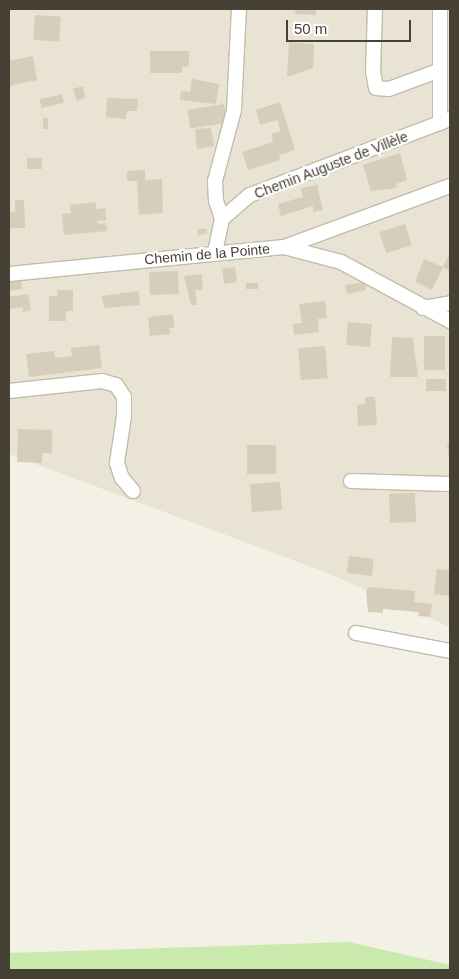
<!DOCTYPE html>
<meta charset="utf-8">
<style>
body{margin:0}
#map{position:relative;width:459px;height:979px;overflow:hidden;background:#f3f0e5;font-family:Arial,sans-serif}
div>[style]{position:absolute}
.residential>*{inset:0;background:#e8e3d3}
.green>*{inset:0;background:#c9eaac}
.building>*{inset:0;background:#d6cdba;transform-origin:0 0}
.roads{filter:drop-shadow(1px 0 #c2bcaa) drop-shadow(-1px 0 #c2bcaa) drop-shadow(0 1px #c2bcaa) drop-shadow(0 -1px #c2bcaa)}
.minor>*{height:14px;margin:-7px;padding:0 7px;transform-origin:7px;border-radius:7px;background:#fff}
span{translate:-50% -50%;white-space:nowrap;text-align:center;line-height:1.15;-webkit-text-stroke:4.5px #fff;paint-order:stroke}
.street-label{font-size:14px;color:#464134}
.frame{position:absolute;inset:0;border:10px solid #464134;pointer-events:none}
.scale{position:absolute;left:286px;top:20px;width:125px;height:22px;box-sizing:border-box;border:2px solid #464134;border-top:0;padding-left:6px;font-size:15px;line-height:18px;white-space:nowrap;color:#464134;-webkit-text-stroke:4px #fff;paint-order:stroke}
</style>
<div id="map">
<div class="residential">
<div style="clip-path:polygon(9px 9px,450px 9px,450px 627px,325px 572px,9px 454px)"></div>
</div>
<div class="green">
<div style="clip-path:polygon(349px 942px,450px 965px,450px 970px,9px 970px,9px 953px)"></div>
</div>
<div class="building">
<div style="clip-path:polygon(296px 9px,316px 9px,316px 15px,295px 14px)"></div>
<div style="left:35px;top:15px;width:26px;height:25px;rotate:4deg"></div>
<div style="clip-path:polygon(289px 42px,314px 44px,313px 68px,287px 77px)"></div>
<div style="clip-path:polygon(150px 51px,189px 51px,189px 66px,182px 67px,182px 73px,150px 73px)"></div>
<div style="clip-path:polygon(33px 56px,37px 80px,9px 86px,9px 61px)"></div>
<div style="clip-path:polygon(192px 79px,219px 84px,216px 104px,180px 100px,181px 91px,190px 92px)"></div>
<div style="clip-path:polygon(83px 86px,85px 98px,77px 101px,73px 89px)"></div>
<div style="left:62px;top:94px;width:9px;height:23px;rotate:77deg"></div>
<div style="clip-path:polygon(107px 98px,138px 99px,137px 111px,127px 111px,126px 119px,106px 117px)"></div>
<div style="clip-path:polygon(280px 102px,295px 150px,279px 155px,280px 160px,248px 170px,242px 152px,273px 142px,271px 134px,280px 131px,278px 120px,260px 125px,256px 110px)"></div>
<div style="left:224px;top:104px;width:19px;height:37px;rotate:81deg"></div>
<div style="left:43px;top:118px;width:5px;height:11px"></div>
<div style="clip-path:polygon(211px 128px,214px 146px,197px 149px,195px 129px)"></div>
<div style="clip-path:polygon(400px 153px,407px 180px,396px 184px,397px 188px,371px 191px,363px 165px)"></div>
<div style="left:27px;top:158px;width:15px;height:11px"></div>
<div style="clip-path:polygon(145px 170px,145px 180px,162px 179px,163px 213px,139px 215px,137px 181px,127px 181px,127px 171px)"></div>
<div style="clip-path:polygon(317px 185px,323px 210px,313px 212px,313px 206px,281px 216px,278px 204px,303px 197px,301px 188px)"></div>
<div style="clip-path:polygon(15px 200px,24px 200px,25px 228px,9px 228px,9px 212px,15px 212px)"></div>
<div style="clip-path:polygon(96px 202px,96px 209px,105px 208px,106px 220px,97px 221px,98px 224px,106px 223px,107px 231px,64px 235px,62px 214px,71px 213px,70px 205px)"></div>
<div style="left:405px;top:224px;width:22px;height:27px;rotate:72deg"></div>
<div style="clip-path:polygon(198px 229px,207px 229px,207px 233px,198px 236px)"></div>
<div style="clip-path:polygon(450px 252px,450px 271px,443px 267px,432px 290px,415px 282px,424px 259px,443px 267px)"></div>
<div style="left:235px;top:267px;width:15px;height:13px;rotate:82deg"></div>
<div style="left:178px;top:271px;width:23px;height:29px;rotate:88deg"></div>
<div style="clip-path:polygon(202px 274px,203px 290px,195px 290px,197px 305px,191px 305px,184px 276px)"></div>
<div style="clip-path:polygon(21px 279px,22px 289px,9px 291px,9px 281px)"></div>
<div style="clip-path:polygon(365px 282px,366px 290px,347px 294px,345px 285px)"></div>
<div style="left:258px;top:283px;width:6px;height:12px;rotate:90deg"></div>
<div style="clip-path:polygon(58px 290px,73px 290px,73px 311px,66px 311px,66px 321px,49px 321px,49px 296px,57px 296px)"></div>
<div style="clip-path:polygon(139px 291px,140px 305px,104px 308px,102px 296px)"></div>
<div style="clip-path:polygon(28px 294px,31px 310px,23px 312px,23px 307px,9px 309px,9px 297px)"></div>
<div style="clip-path:polygon(325px 301px,327px 318px,318px 319px,319px 332px,294px 335px,293px 324px,302px 323px,299px 304px)"></div>
<div style="clip-path:polygon(173px 314px,174px 328px,169px 328px,170px 334px,150px 336px,148px 317px)"></div>
<div style="left:348px;top:322px;width:24px;height:23px;rotate:5deg"></div>
<div style="left:424px;top:336px;width:21px;height:34px"></div>
<div style="clip-path:polygon(392px 337px,413px 338px,418px 377px,390px 377px)"></div>
<div style="clip-path:polygon(99px 345px,102px 368px,29px 377px,26px 354px,54px 351px,55px 358px,63px 357px,72px 356px,71px 348px)"></div>
<div style="left:325px;top:346px;width:32px;height:27px;rotate:85deg"></div>
<div style="left:426px;top:379px;width:20px;height:12px"></div>
<div style="clip-path:polygon(365px 397px,375px 397px,377px 425px,358px 426px,357px 405px,365px 404px)"></div>
<div style="clip-path:polygon(18px 429px,52px 430px,52px 453px,42px 453px,42px 463px,17px 462px)"></div>
<div style="clip-path:polygon(447px 444px,450px 444px,450px 458px,449px 458px)"></div>
<div style="left:247px;top:445px;width:29px;height:29px"></div>
<div style="left:280px;top:482px;width:28px;height:30px;rotate:86deg"></div>
<div style="left:415px;top:493px;width:29px;height:26px;rotate:88deg"></div>
<div style="left:349px;top:556px;width:25px;height:17px;rotate:7deg"></div>
<div style="clip-path:polygon(437px 569px,450px 570px,450px 596px,434px 594px)"></div>
<div style="clip-path:polygon(369px 587px,415px 591px,414px 602px,432px 604px,430px 617px,418px 616px,419px 612px,383px 609px,383px 613px,368px 612px,366px 591px)"></div>
</div>
<div class="roads">
<div class="minor">
<div style="left:375px;top:9px;width:62px;rotate:91.8deg"></div>
<div style="left:373px;top:71px;width:17px;rotate:80deg"></div>
<div style="left:376px;top:88px;width:13px;rotate:4deg"></div>
<div style="left:389px;top:89px;width:52px;rotate:-20.2deg"></div>
<div style="left:440px;top:123px;width:114px;rotate:-90deg"></div>
<div style="left:222px;top:219px;width:19px;rotate:-108deg"></div>
<div style="left:216px;top:201px;width:20px;rotate:-93deg"></div>
<div style="left:215px;top:181px;width:73px;rotate:-75deg"></div>
<div style="left:234px;top:110px;width:101px;rotate:-87.2deg"></div>
<div style="left:284px;top:247px;width:177px;rotate:-20.2deg"></div>
<div style="left:215px;top:252px;width:34px;rotate:-78deg"></div>
<div style="left:222px;top:219px;width:37px;rotate:-41deg"></div>
<div style="left:250px;top:195px;width:214px;rotate:-20.8deg"></div>
<div style="left:9px;top:274px;width:276px;rotate:-5.6deg"></div>
<div style="left:284px;top:247px;width:59px;rotate:14.7deg"></div>
<div style="left:341px;top:262px;width:124px;rotate:28.4deg"></div>
<div style="left:423px;top:308px;width:27px;rotate:-10deg"></div>
<div style="left:9px;top:391px;width:94px;rotate:-6.1deg"></div>
<div style="left:102px;top:381px;width:15px;rotate:16deg"></div>
<div style="left:116px;top:385px;width:14px;rotate:56deg"></div>
<div style="left:124px;top:397px;width:19px;rotate:90deg"></div>
<div style="left:124px;top:416px;width:48px;rotate:98.5deg"></div>
<div style="left:117px;top:463px;width:16px;rotate:72deg"></div>
<div style="left:122px;top:478px;width:17px;rotate:50deg"></div>
<div style="left:351px;top:481px;width:99px;rotate:1.7deg"></div>
<div style="left:356px;top:633px;width:96px;rotate:10.8deg"></div>
</div>
</div>
<div class="street-label">
<span style="left:331px;top:165px;rotate:-21deg">Chemin Auguste de Villèle</span>
<span style="left:207px;top:254px;rotate:-5deg">Chemin de la Pointe</span>
</div>
<div class="frame"></div>
<div class="scale">50 m</div>
</div>
